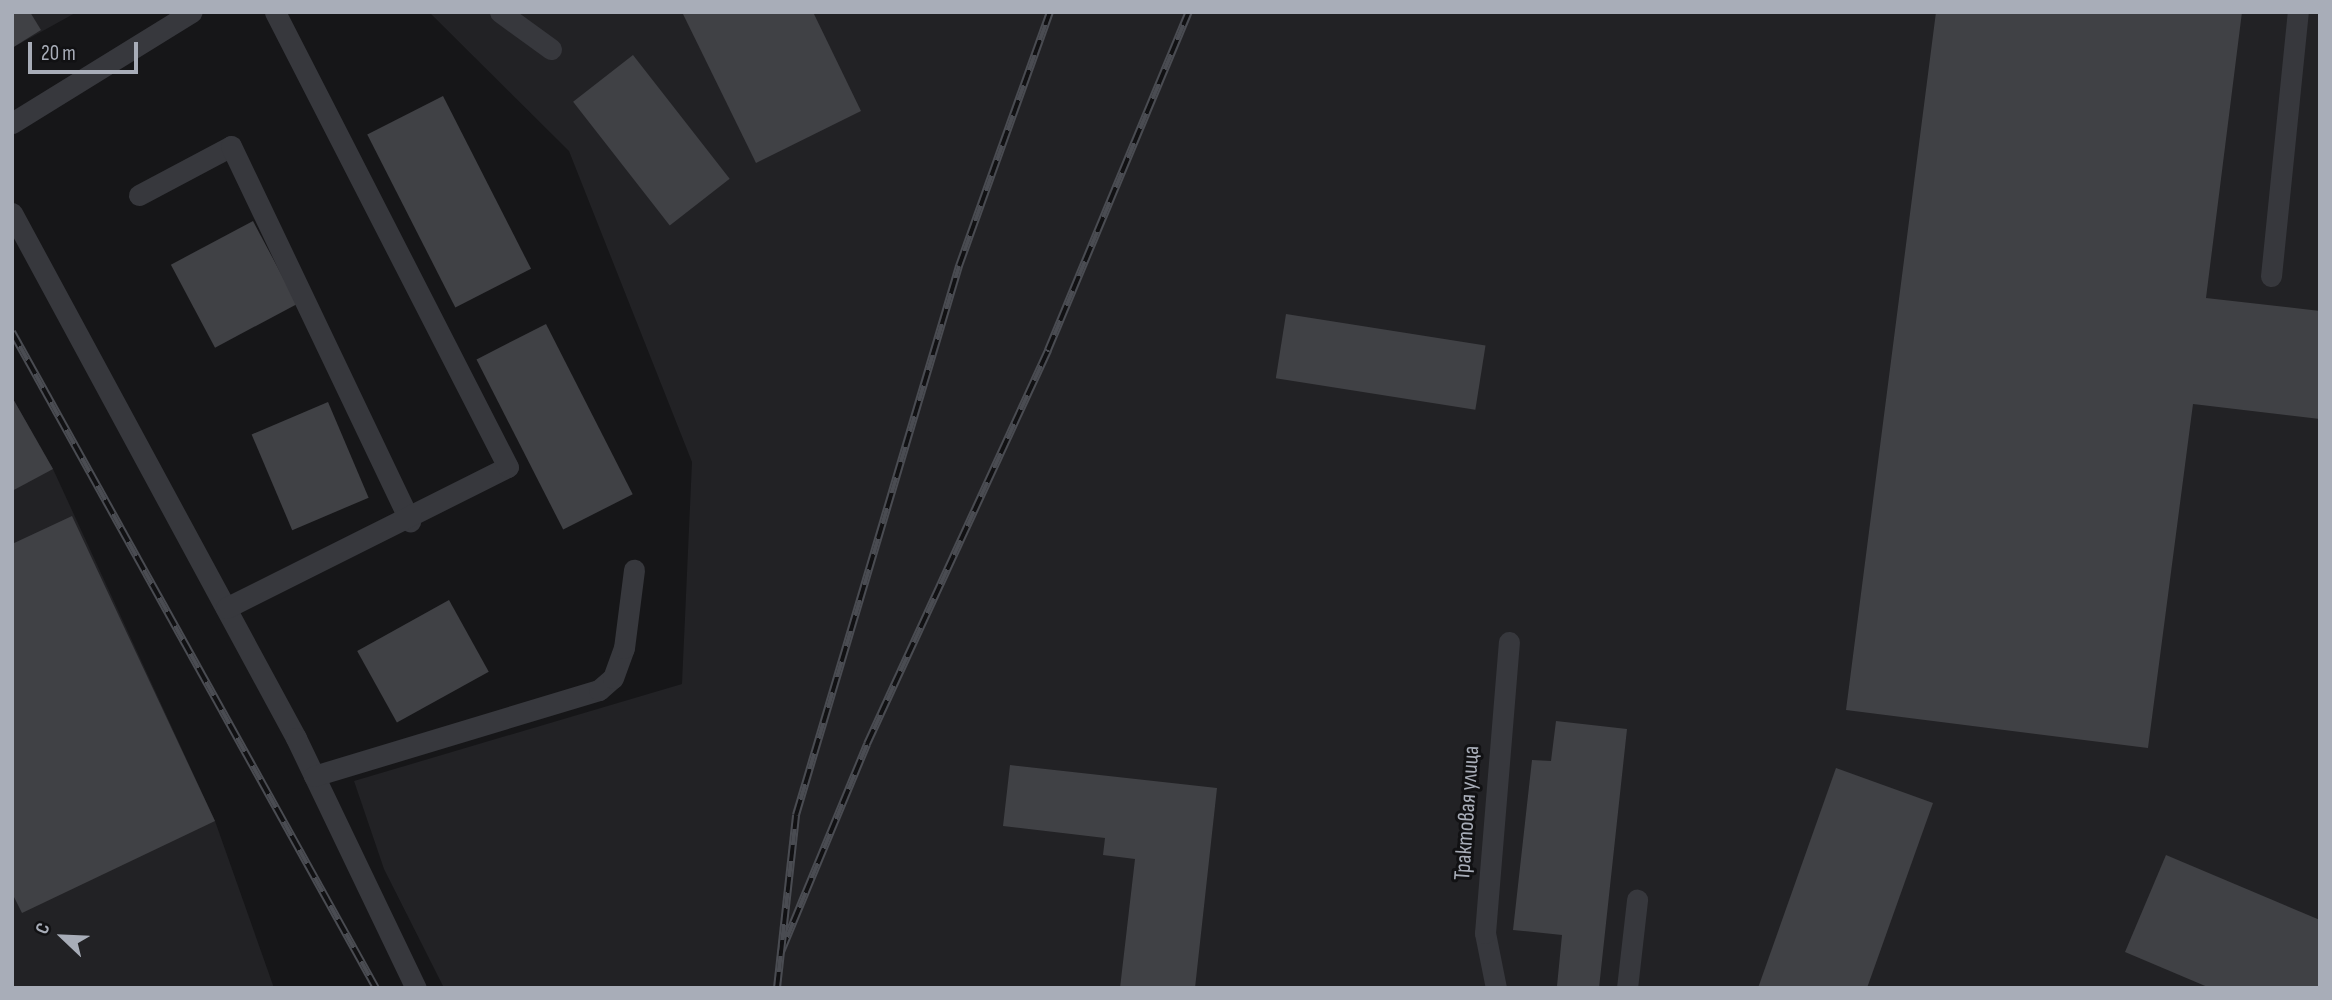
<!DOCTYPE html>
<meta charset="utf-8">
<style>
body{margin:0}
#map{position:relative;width:2332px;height:1000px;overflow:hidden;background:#161618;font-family:"Sofia Sans Condensed",sans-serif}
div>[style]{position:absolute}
.built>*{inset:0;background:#222225}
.building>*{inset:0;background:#404145;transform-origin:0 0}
.service>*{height:21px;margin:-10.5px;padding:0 10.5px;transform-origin:10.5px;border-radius:10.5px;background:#37383d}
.rail>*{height:8px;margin-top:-4px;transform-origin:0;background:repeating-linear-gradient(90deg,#111113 0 16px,#4a4c52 0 32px);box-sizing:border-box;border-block:2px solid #4a4c52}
span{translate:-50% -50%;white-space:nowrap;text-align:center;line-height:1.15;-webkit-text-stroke:6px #111113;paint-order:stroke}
.street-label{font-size:23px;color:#a8adb8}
.frame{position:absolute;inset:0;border:14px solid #a8adb8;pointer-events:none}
.north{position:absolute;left:28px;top:902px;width:70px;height:70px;-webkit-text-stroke:5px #111113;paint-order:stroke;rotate:293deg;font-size:19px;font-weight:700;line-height:28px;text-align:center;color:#a8adb8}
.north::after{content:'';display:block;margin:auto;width:24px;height:32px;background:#a8adb8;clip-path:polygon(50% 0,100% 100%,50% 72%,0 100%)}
.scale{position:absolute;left:28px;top:42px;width:110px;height:32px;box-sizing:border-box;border:4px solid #a8adb8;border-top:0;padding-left:9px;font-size:21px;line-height:24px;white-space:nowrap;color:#a8adb8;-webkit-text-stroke:5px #111113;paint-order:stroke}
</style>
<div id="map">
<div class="built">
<div style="clip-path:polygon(12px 12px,77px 12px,12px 48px)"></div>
<div style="clip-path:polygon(429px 12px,2320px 12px,2320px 988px,444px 988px,384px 869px,354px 781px,682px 684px,692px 462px,569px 151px)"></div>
<div style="clip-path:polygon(12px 397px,53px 469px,215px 821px,274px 988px,12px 988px)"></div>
</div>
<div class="building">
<div style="clip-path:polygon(12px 12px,30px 12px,41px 30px,12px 48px)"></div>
<div style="clip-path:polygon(682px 12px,813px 12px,861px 111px,756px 163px)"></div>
<div style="clip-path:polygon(1936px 12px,2242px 12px,2206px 298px,2320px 311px,2320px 419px,2193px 404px,2148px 748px,1846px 710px)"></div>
<div style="left:633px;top:55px;width:157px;height:76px;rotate:52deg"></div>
<div style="left:443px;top:96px;width:194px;height:85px;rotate:63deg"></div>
<div style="left:253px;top:221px;width:94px;height:93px;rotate:62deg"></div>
<div style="left:1286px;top:314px;width:202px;height:65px;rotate:9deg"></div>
<div style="left:546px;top:324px;width:191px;height:78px;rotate:63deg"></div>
<div style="clip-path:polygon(12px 397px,53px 469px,12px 491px)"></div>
<div style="left:328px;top:402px;width:104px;height:83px;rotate:67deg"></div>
<div style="clip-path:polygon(72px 516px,215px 821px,22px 913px,12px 893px,12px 544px)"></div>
<div style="left:449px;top:600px;width:82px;height:105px;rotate:61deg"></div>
<div style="clip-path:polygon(1556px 721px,1627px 729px,1599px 988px,1557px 986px,1562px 935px,1513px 930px,1532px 760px,1551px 761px)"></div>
<div style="clip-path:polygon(1010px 765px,1217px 788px,1195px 988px,1120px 988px,1135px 859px,1103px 855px,1105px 838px,1003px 826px)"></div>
<div style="clip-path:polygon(1836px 768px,1933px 803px,1867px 988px,1758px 988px)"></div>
<div style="clip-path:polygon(2166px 855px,2320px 920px,2320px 988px,2210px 988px,2125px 952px)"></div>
</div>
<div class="service">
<div style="left:500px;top:12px;width:63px;rotate:36deg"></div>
<div style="left:12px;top:123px;width:211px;rotate:-31.7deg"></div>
<div style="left:139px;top:195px;width:104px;rotate:-28deg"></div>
<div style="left:231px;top:146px;width:416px;rotate:64.5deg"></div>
<div style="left:12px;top:213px;width:597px;rotate:61.59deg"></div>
<div style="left:296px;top:738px;width:277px;rotate:64.4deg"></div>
<div style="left:2271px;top:276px;width:265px;rotate:-84.2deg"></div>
<div style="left:226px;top:608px;width:315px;rotate:-26.6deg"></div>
<div style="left:508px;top:467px;width:511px;rotate:-117.12deg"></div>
<div style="left:314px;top:776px;width:298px;rotate:-16.8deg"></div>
<div style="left:599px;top:690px;width:18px;rotate:-41deg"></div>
<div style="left:613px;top:678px;width:32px;rotate:-70deg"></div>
<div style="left:624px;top:648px;width:79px;rotate:-82.7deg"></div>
<div style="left:1496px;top:988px;width:56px;rotate:-101.3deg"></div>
<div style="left:1485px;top:933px;width:292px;rotate:-85.3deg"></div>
<div style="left:1627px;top:988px;width:89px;rotate:-83.5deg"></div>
</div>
<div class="rail">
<div style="left:12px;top:332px;width:750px;rotate:60.98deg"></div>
<div style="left:781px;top:952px;width:225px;rotate:-67.5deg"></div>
<div style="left:867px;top:744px;width:434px;rotate:-65.3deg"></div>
<div style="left:1048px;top:350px;width:366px;rotate:-67.4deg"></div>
<div style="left:777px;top:988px;width:174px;rotate:-83.7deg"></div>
<div style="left:796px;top:815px;width:573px;rotate:-73.46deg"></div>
<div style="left:959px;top:266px;width:270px;rotate:-70.3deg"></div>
</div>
<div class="street-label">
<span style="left:1467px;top:813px;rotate:-86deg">Трактовая улица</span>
</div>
<div class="frame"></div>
<div class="north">С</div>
<div class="scale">20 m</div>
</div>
